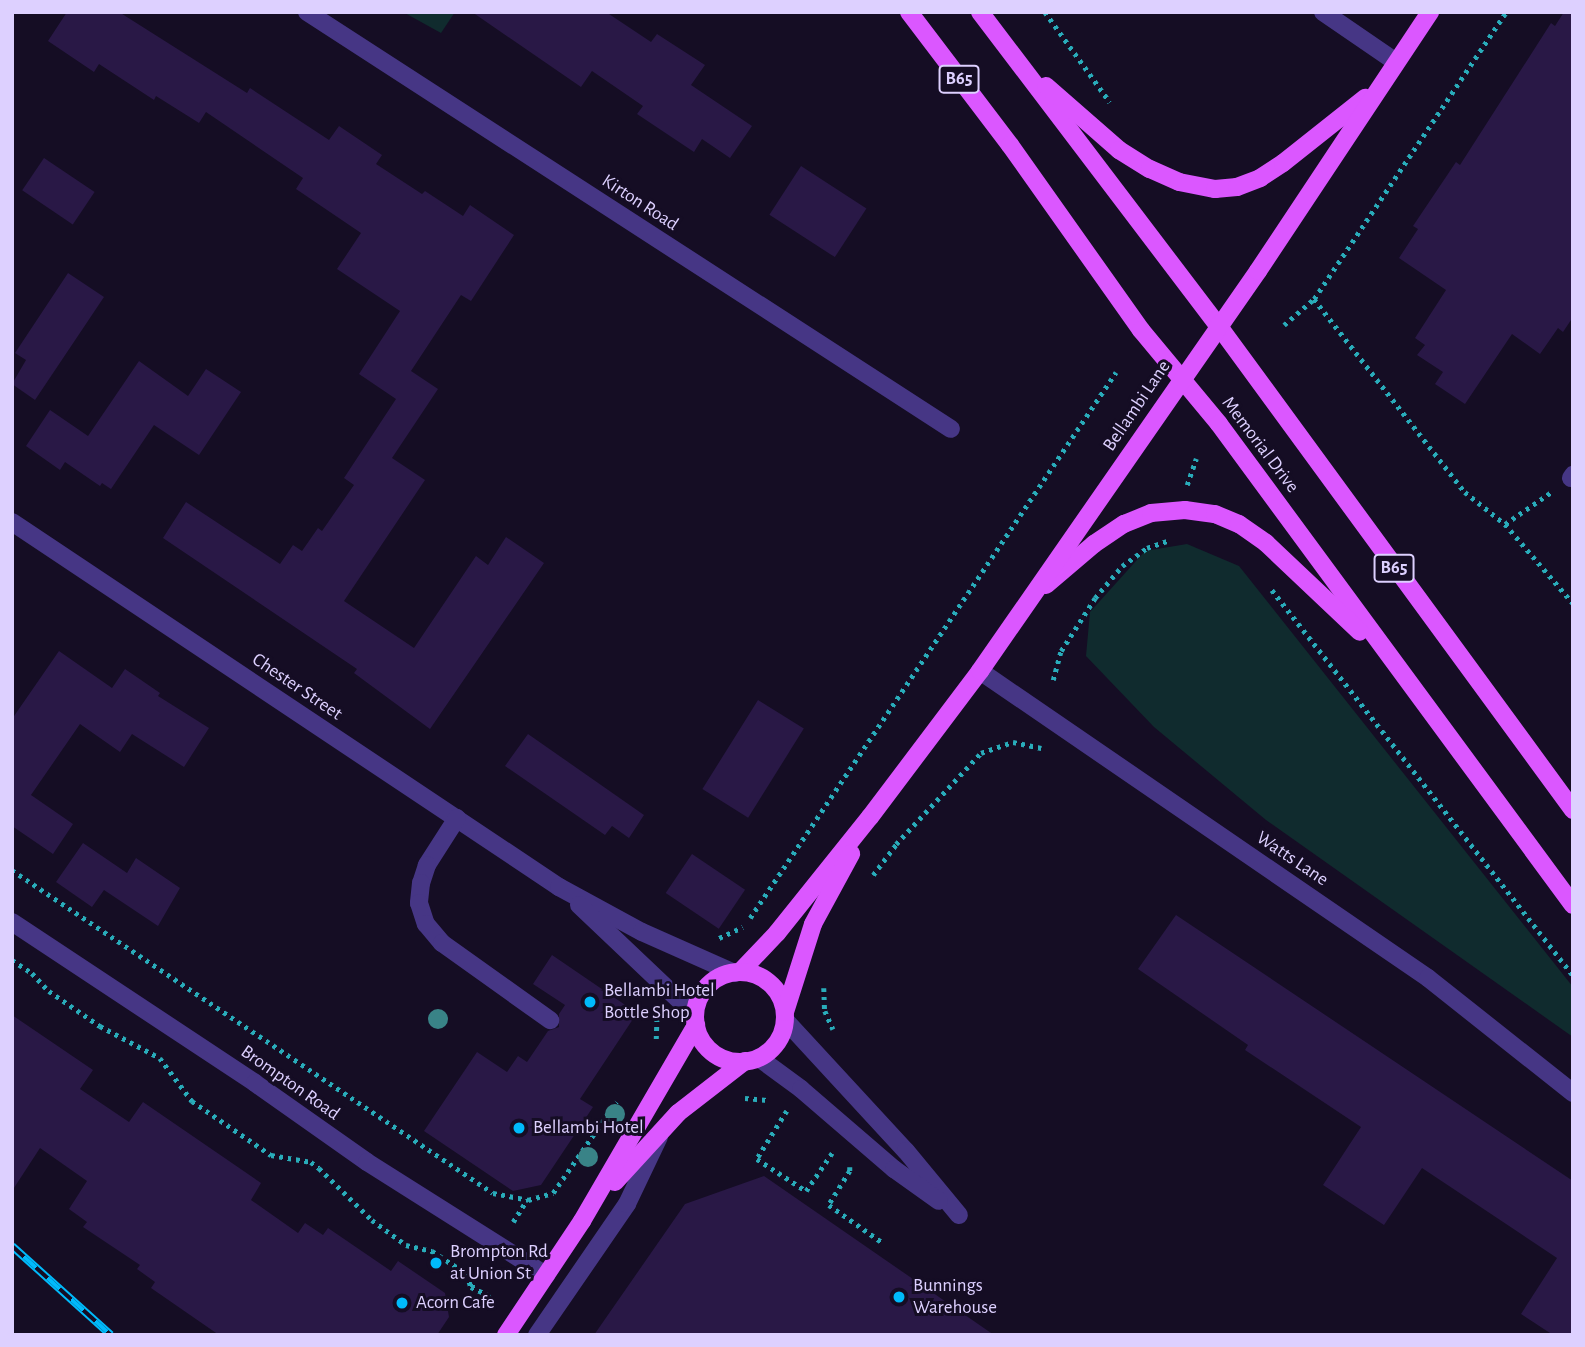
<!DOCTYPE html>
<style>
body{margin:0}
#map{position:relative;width:1585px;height:1347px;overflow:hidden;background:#150d24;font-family:"Alegreya Sans",sans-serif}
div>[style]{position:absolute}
.green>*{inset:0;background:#102b2e}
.building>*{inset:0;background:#291846;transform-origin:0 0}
.path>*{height:4.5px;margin-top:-2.25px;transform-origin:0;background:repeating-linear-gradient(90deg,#29acba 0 3.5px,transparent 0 8.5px)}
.minor>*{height:18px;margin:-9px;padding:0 9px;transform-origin:9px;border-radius:9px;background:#463685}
.major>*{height:18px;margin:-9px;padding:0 9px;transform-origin:9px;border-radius:9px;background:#db57ff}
.major>.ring{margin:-9px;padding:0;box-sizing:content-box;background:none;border:18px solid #db57ff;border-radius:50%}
.rail>*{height:8px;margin-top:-4px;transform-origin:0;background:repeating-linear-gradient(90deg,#150d24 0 16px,#00bafb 0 32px);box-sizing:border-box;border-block:2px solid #00bafb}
.trees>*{width:20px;height:20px;margin:-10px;border-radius:50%;background:#398387}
.dots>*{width:19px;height:19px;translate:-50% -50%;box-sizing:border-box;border:4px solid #150d24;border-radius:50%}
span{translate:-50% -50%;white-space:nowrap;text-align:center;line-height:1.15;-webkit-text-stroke:6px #150d24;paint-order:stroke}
.shield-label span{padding:2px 5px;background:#150d24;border:2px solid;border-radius:5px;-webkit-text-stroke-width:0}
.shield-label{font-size:18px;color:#ddd0ff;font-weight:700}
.street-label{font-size:19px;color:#ddd0ff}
.poi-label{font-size:19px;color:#ddd0ff}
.left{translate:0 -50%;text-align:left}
.frame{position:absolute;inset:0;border:14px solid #ddd0ff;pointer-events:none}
</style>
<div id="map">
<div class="green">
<div style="clip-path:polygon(403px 12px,455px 12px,441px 33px)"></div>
<div style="clip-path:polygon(1187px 544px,1239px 566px,1573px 987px,1573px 1037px,1266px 820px,1154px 727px,1086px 656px,1090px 612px,1145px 551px)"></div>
</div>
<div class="building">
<div style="clip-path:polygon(67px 12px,119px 12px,247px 93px,250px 88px,329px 140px,339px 126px,382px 155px,376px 164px,422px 194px,425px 191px,463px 216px,470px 205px,514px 235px,471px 301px,461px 295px,411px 371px,438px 389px,392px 458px,425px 480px,344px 601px,414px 648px,476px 556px,488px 565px,506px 537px,544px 563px,430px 729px,354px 673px,357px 669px,163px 538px,186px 502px,280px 564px,293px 545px,302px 551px,318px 528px,322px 531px,354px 485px,344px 478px,396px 399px,359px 374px,400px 311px,337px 269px,361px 233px,296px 189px,303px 178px,206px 112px,199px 123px,156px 96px,154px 100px,99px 64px,94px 72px,48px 41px)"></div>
<div style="clip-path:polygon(472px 12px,606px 12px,651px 42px,657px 34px,705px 65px,691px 85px,752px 126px,730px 158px,702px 139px,694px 152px,637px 114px,643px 106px,592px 71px,581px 87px)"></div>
<div style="clip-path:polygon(1564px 12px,1573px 12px,1573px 317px,1563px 332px,1558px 328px,1540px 354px,1512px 334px,1465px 404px,1435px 384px,1443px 372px,1417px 355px,1425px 345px,1415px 338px,1446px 290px,1399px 258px,1418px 229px,1413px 226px,1456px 162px,1460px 165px,1551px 23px,1555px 26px)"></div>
<div style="left:44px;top:158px;width:61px;height:39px;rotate:34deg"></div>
<div style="left:801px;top:166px;width:78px;height:58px;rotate:33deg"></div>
<div style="clip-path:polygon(68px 273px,104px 297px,35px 400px,12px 384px,26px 360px,15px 353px)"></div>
<div style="clip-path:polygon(139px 361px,188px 396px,206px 369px,241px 392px,199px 455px,154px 425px,111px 489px,102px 483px,100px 486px,65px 462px,60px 470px,26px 446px,50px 410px,88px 436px)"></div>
<div style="clip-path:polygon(59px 651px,112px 688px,125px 669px,160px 693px,158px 696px,209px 728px,184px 767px,132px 734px,120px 752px,80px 724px,31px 795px,73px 824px,53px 854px,12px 826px,12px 719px)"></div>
<div style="left:758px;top:700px;width:54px;height:105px;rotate:32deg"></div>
<div style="clip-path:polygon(528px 734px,644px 815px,629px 838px,612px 826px,605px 835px,505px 766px)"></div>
<div style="clip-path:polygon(83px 843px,127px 873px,136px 858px,180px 888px,158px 926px,104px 890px,92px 907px,56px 882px)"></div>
<div style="left:692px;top:854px;width:64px;height:47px;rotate:34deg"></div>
<div style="clip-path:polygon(1176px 915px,1573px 1181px,1573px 1335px,1553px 1335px,1521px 1314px,1557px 1258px,1422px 1168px,1384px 1225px,1323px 1185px,1361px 1127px,1245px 1050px,1248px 1045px,1138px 969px)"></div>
<div style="clip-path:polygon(552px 955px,637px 1013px,580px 1099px,593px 1107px,541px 1185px,513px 1191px,424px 1131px,477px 1052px,507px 1072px,518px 1056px,527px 1062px,548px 1031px,559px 1027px,559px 1014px,565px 1005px,533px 984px)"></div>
<div style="clip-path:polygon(12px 1015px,93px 1070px,80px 1089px,129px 1122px,143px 1102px,261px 1183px,251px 1200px,298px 1233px,305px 1223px,323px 1235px,328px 1228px,391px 1271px,398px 1261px,445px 1293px,449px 1317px,437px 1335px,219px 1335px,151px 1288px,155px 1282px,137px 1269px,140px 1265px,83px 1227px,87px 1222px,69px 1209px,87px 1181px,40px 1148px,12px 1191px)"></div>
<div style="clip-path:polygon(764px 1176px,884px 1259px,994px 1335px,594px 1335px,685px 1204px)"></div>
</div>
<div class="path">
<div style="left:1045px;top:12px;width:111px;rotate:54.2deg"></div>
<div style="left:1314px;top:299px;width:245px;rotate:52deg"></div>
<div style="left:1465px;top:492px;width:51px;rotate:38.7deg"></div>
<div style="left:1505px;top:524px;width:104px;rotate:49.3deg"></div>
<div style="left:1284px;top:325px;width:40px;rotate:-41deg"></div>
<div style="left:1314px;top:299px;width:345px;rotate:-56.2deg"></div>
<div style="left:1187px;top:485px;width:28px;rotate:-71deg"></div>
<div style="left:1505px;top:524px;width:55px;rotate:-34.6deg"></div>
<div style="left:1272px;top:590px;width:489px;rotate:52deg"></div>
<div style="left:1053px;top:680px;width:30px;rotate:-75deg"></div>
<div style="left:1061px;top:651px;width:63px;rotate:-57.3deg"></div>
<div style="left:1095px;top:598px;width:42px;rotate:-49.8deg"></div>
<div style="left:1122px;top:566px;width:31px;rotate:-36deg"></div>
<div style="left:1147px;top:548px;width:24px;rotate:-19deg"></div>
<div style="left:12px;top:870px;width:579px;rotate:33.88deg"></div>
<div style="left:493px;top:1193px;width:36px;rotate:11deg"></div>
<div style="left:528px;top:1200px;width:26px;rotate:-16deg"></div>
<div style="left:553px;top:1193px;width:111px;rotate:-55.3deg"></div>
<div style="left:873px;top:875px;width:39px;rotate:-53deg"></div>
<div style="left:896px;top:844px;width:125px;rotate:-47deg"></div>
<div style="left:981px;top:753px;width:34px;rotate:-19deg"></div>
<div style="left:1013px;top:742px;width:29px;rotate:12deg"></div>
<div style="left:750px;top:918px;width:657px;rotate:-56.16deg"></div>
<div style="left:719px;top:938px;width:26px;rotate:-25deg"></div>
<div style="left:12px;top:960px;width:24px;rotate:33deg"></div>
<div style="left:32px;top:973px;width:25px;rotate:47deg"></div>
<div style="left:49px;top:991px;width:62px;rotate:34.5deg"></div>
<div style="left:100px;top:1026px;width:68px;rotate:28.1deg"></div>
<div style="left:160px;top:1058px;width:54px;rotate:53.3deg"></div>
<div style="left:192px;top:1101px;width:96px;rotate:34.4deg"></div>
<div style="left:271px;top:1155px;width:41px;rotate:9.9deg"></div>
<div style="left:311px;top:1162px;width:10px;rotate:37deg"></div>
<div style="left:319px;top:1168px;width:74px;rotate:44.5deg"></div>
<div style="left:372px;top:1220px;width:42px;rotate:36.3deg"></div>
<div style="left:406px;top:1245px;width:27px;rotate:13deg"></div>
<div style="left:432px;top:1251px;width:42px;rotate:33.3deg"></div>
<div style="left:467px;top:1274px;width:14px;rotate:73deg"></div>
<div style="left:824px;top:988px;width:23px;rotate:88deg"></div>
<div style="left:825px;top:1011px;width:20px;rotate:66deg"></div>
<div style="left:656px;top:1039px;width:23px;rotate:-88deg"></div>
<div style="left:745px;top:1098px;width:22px;rotate:5deg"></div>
<div style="left:787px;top:1111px;width:57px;rotate:122deg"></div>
<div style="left:757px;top:1159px;width:59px;rotate:33.1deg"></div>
<div style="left:806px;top:1191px;width:46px;rotate:-55.6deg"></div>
<div style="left:850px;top:1167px;width:4px;rotate:90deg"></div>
<div style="left:850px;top:1171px;width:40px;rotate:122deg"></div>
<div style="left:829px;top:1205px;width:66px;rotate:35.1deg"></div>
<div style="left:513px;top:1222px;width:26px;rotate:-58deg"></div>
<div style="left:471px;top:1287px;width:23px;rotate:-56deg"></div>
<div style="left:471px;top:1287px;width:19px;rotate:25deg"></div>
<div style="left:488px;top:1295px;width:10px;rotate:61deg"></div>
</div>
<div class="minor">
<div style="left:307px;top:12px;width:767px;rotate:32.92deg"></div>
<div style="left:1323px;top:12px;width:88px;rotate:34.4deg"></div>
<div style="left:1571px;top:478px;width:4px;rotate:-56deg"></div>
<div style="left:12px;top:522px;width:658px;rotate:33.71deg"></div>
<div style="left:559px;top:887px;width:94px;rotate:28.5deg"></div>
<div style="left:642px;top:932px;width:101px;rotate:24deg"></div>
<div style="left:980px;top:671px;width:543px;rotate:34.42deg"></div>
<div style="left:1428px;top:978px;width:185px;rotate:38.4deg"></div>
<div style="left:457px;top:818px;width:56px;rotate:122.6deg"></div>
<div style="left:427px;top:865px;width:19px;rotate:108deg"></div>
<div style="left:421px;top:883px;width:20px;rotate:96deg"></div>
<div style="left:419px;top:903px;width:22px;rotate:72deg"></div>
<div style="left:426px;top:924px;width:25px;rotate:50deg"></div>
<div style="left:442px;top:943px;width:133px;rotate:35.5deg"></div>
<div style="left:579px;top:905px;width:160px;rotate:43.5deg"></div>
<div style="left:12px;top:922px;width:291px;rotate:33.5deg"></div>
<div style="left:255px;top:1083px;width:137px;rotate:35.2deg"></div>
<div style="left:367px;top:1162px;width:212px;rotate:32.3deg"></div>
<div style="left:785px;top:1020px;width:178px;rotate:47.3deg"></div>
<div style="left:906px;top:1151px;width:83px;rotate:50.4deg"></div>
<div style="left:759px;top:1058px;width:52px;rotate:36.4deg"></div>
<div style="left:801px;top:1089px;width:123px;rotate:40.7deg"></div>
<div style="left:894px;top:1169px;width:55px;rotate:35.4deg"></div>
<div style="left:537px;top:1335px;width:159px;rotate:-55.5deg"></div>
<div style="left:627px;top:1204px;width:74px;rotate:-64.5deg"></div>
</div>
<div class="major">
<div style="left:909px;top:12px;width:167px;rotate:52.8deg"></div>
<div style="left:1010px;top:145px;width:227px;rotate:54.7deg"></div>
<div style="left:1141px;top:330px;width:122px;rotate:50.3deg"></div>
<div style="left:1219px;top:424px;width:597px;rotate:53.65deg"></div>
<div style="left:980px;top:12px;width:393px;rotate:52.8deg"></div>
<div style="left:1218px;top:325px;width:601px;rotate:53.8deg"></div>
<div style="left:1046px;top:86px;width:97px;rotate:41.2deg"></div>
<div style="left:1119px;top:150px;width:36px;rotate:32deg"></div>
<div style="left:1150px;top:169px;width:32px;rotate:24deg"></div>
<div style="left:1179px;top:182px;width:37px;rotate:11deg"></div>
<div style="left:1215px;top:189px;width:22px;rotate:-5deg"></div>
<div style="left:1237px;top:187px;width:25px;rotate:-21deg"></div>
<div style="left:1260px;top:178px;width:27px;rotate:-33deg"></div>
<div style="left:1283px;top:163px;width:105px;rotate:-38.4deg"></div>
<div style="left:1046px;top:585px;width:63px;rotate:-40.5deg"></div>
<div style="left:1094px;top:544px;width:36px;rotate:-34deg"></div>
<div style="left:1124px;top:524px;width:29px;rotate:-22deg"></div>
<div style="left:1151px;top:513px;width:34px;rotate:-5deg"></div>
<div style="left:1185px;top:510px;width:30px;rotate:8deg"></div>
<div style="left:1215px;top:514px;width:26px;rotate:23deg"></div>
<div style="left:1239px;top:524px;width:33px;rotate:35deg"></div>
<div style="left:1266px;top:543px;width:129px;rotate:43.4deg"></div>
<div style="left:740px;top:972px;width:54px;rotate:-46.5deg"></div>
<div style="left:777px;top:933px;width:149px;rotate:-51.3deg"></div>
<div style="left:870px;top:817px;width:183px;rotate:-53deg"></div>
<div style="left:980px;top:671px;width:487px;rotate:-55.2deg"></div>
<div style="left:1258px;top:271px;width:311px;rotate:-56.4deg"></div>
<div class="ring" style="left:695px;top:972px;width:72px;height:72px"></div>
<div style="left:785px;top:1012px;width:92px;rotate:-72.3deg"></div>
<div style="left:813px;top:924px;width:80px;rotate:-61.5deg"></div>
<div style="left:615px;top:1182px;width:93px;rotate:-47.6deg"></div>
<div style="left:678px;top:1113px;width:85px;rotate:-37.8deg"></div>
<div style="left:506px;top:1335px;width:137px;rotate:-56.3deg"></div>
<div style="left:582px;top:1221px;width:227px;rotate:-59.8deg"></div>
</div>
<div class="rail">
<div style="left:12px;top:1246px;width:133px;rotate:42deg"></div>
</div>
<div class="trees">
<div style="left:438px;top:1019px"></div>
<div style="left:615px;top:1114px"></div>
<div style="left:588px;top:1157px"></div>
</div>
<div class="dots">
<div style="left:590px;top:1002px;background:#00bafb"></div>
<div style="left:519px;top:1128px;background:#00bafb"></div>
<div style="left:436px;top:1263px;background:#00bafb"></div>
<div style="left:899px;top:1297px;background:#00bafb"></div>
<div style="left:402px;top:1303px;background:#00bafb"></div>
</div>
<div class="shield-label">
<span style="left:959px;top:79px">B65</span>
<span style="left:1394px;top:568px">B65</span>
</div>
<div class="street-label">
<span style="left:640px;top:203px;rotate:33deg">Kirton Road</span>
<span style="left:1137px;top:406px;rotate:-56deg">Bellambi Lane</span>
<span style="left:1260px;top:445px;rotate:53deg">Memorial Drive</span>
<span style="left:297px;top:687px;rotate:34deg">Chester Street</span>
<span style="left:1292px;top:859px;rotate:34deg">Watts Lane</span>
<span style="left:290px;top:1083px;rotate:35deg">Brompton Road</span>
</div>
<div class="poi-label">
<span class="left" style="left:604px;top:1002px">Bellambi Hotel<br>Bottle Shop</span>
<span class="left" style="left:533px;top:1128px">Bellambi Hotel</span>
<span class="left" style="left:450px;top:1263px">Brompton Rd<br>at Union St</span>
<span class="left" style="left:913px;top:1297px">Bunnings<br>Warehouse</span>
<span class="left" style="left:416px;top:1303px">Acorn Cafe</span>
</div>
<div class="frame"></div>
</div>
